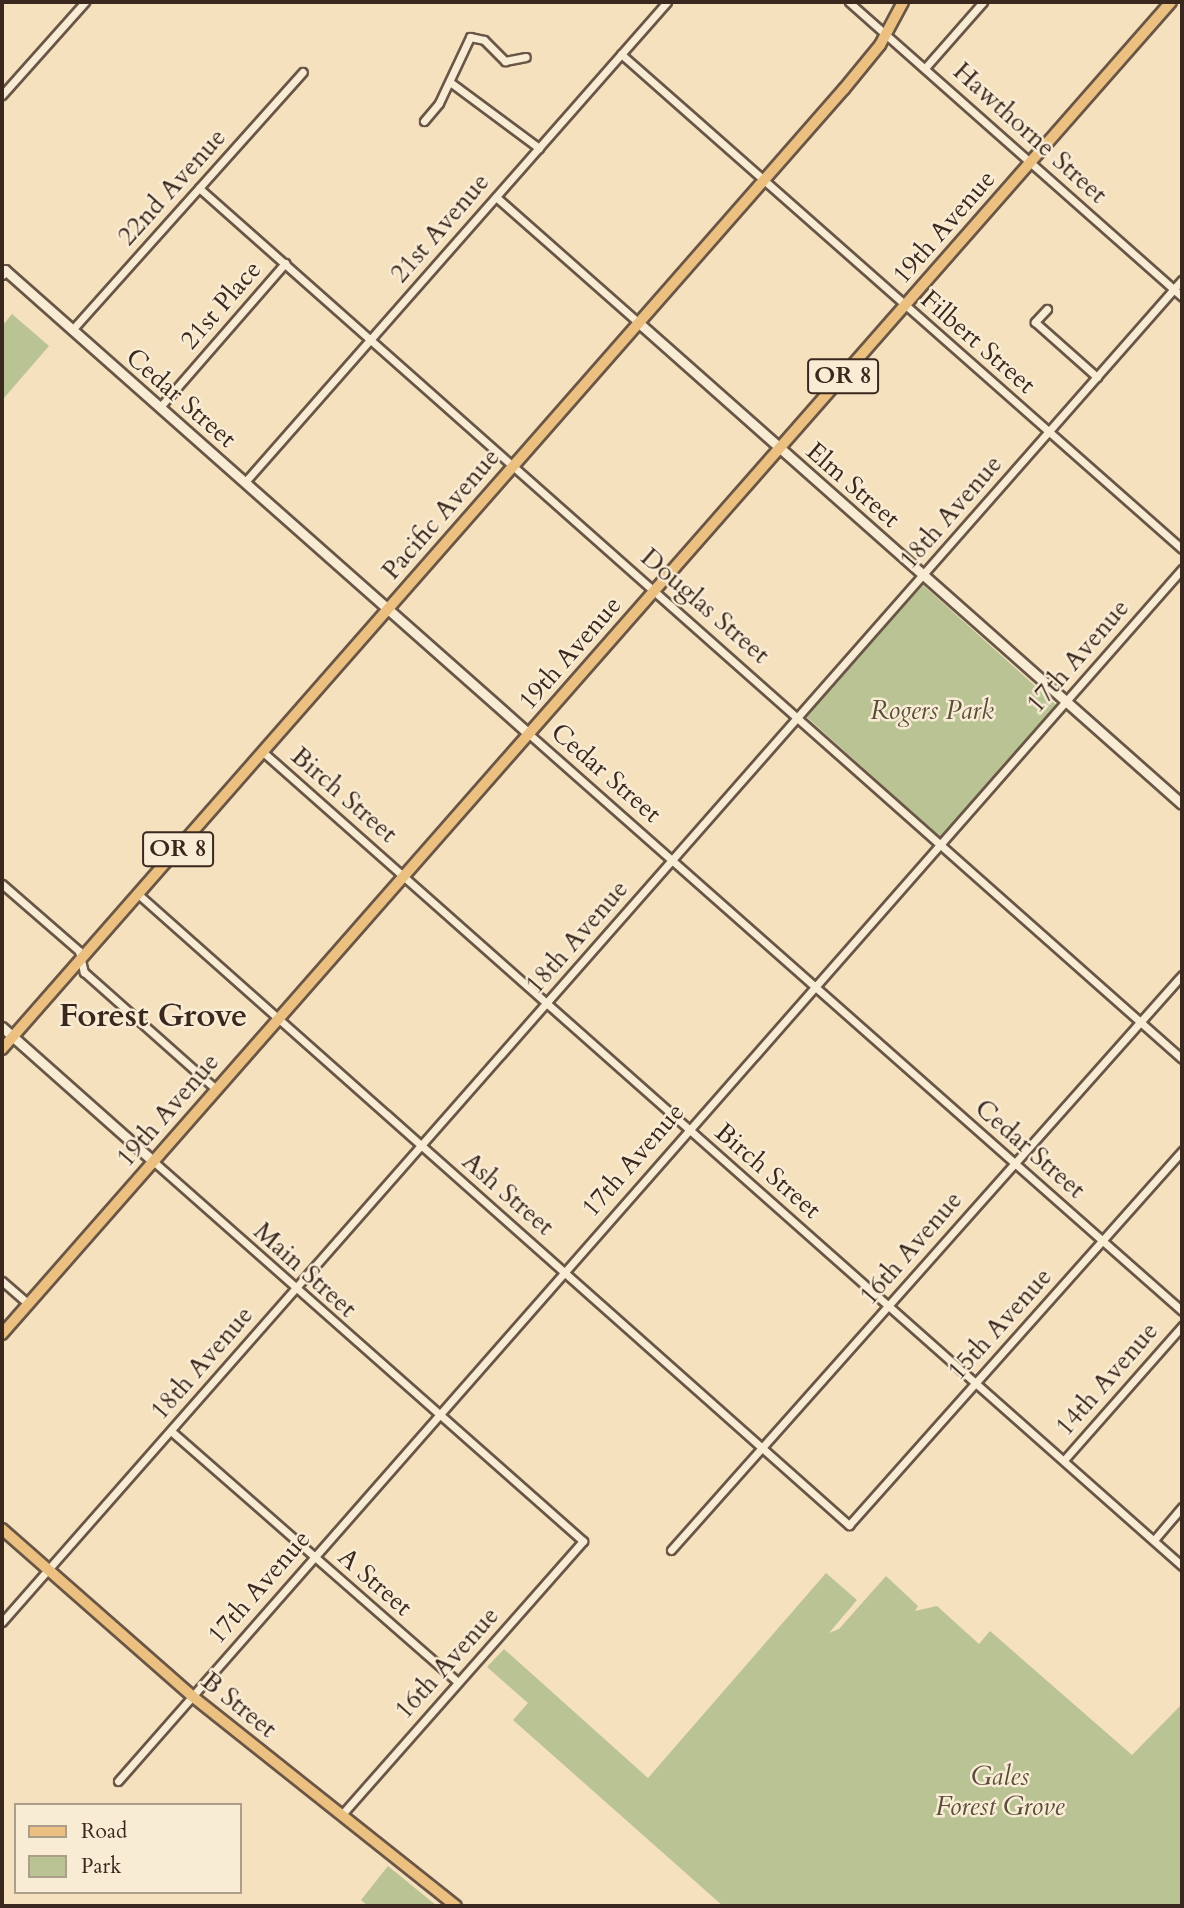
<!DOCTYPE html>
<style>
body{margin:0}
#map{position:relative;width:1184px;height:1908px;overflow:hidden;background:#f6e1bf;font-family:Cardo,serif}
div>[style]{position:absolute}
.green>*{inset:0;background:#bac394;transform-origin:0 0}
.roads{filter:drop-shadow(2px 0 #695646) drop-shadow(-2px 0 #695646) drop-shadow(0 2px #695646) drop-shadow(0 -2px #695646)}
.minor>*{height:7px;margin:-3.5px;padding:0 3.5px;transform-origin:3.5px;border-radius:3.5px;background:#f9ecd5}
.tertiary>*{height:9px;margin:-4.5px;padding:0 4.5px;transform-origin:4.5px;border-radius:4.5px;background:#f9ecd5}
.primary>*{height:10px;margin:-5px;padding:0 5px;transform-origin:5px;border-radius:5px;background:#ebc080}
span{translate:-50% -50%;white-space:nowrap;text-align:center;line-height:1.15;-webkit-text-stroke:5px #f9ecd5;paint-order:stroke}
.shield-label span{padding:2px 5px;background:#f9ecd5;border:2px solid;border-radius:5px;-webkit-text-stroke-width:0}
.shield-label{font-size:24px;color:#3a271d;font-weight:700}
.street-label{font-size:26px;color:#3a271d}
.park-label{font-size:26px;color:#5a4e3b;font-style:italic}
.district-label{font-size:33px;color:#3a271d;font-weight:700}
.frame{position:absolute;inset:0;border:4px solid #3a271d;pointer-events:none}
.legend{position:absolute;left:14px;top:1803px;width:228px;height:91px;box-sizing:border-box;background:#f9ecd5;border:2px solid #ad9d8b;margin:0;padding:9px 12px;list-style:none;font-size:21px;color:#3a271d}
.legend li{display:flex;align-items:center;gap:14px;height:35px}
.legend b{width:35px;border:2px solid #ad9d8b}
</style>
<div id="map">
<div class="green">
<div style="clip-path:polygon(12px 314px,49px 346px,4px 398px,2px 326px)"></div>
<div style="left:923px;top:585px;width:181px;height:176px;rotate:42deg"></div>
<div style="clip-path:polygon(826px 1573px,857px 1600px,829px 1633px,839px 1629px,886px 1576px,918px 1606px,915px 1611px,937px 1606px,979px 1644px,990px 1631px,1132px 1755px,1182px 1704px,1182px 1906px,723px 1906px,513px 1720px,528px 1703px,487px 1667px,504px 1649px,648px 1778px)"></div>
<div style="clip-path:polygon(388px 1866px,437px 1906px,368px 1906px,361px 1900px)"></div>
</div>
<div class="roads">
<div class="minor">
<div style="left:849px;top:2px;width:445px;rotate:41.5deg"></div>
<div style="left:621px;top:54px;width:748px;rotate:41.42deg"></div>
<div style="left:925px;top:68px;width:88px;rotate:-48.7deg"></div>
<div style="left:450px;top:82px;width:111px;rotate:36.6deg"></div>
<div style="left:2px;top:95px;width:125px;rotate:-48.3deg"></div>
<div style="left:424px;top:121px;width:23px;rotate:-50deg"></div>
<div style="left:439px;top:103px;width:73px;rotate:-64.8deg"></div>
<div style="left:470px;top:37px;width:14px;rotate:12deg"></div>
<div style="left:484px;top:40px;width:30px;rotate:45deg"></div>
<div style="left:505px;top:61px;width:21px;rotate:-11deg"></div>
<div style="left:199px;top:188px;width:1313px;rotate:41.54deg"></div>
<div style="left:496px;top:197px;width:191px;rotate:41.4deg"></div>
<div style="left:1047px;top:309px;width:18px;rotate:133deg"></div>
<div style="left:1035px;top:322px;width:83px;rotate:41.6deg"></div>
<div style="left:72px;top:330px;width:346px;rotate:-48.2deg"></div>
<div style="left:160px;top:407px;width:191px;rotate:-49deg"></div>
<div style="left:245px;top:482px;width:639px;rotate:-48.68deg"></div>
<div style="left:529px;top:734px;width:871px;rotate:41.46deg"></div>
<div style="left:263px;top:752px;width:1228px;rotate:41.53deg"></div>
<div style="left:2px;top:884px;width:102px;rotate:41deg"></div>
<div style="left:79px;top:951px;width:22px;rotate:77deg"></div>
<div style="left:84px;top:972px;width:176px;rotate:41.6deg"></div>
<div style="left:138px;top:894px;width:951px;rotate:41.59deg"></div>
<div style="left:849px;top:1525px;width:501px;rotate:-48.32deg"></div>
<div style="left:153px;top:1161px;width:574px;rotate:41.47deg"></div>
<div style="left:583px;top:1541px;width:363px;rotate:131.4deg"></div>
<div style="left:2px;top:1281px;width:35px;rotate:41deg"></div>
<div style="left:171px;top:1431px;width:381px;rotate:41.2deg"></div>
<div style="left:1064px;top:1460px;width:179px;rotate:-48.6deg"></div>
<div style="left:1154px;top:1540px;width:43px;rotate:-49.7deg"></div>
<div style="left:671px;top:1550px;width:769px;rotate:-48.37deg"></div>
<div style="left:2px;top:1622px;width:1787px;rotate:-48.68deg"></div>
<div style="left:118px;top:1781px;width:1613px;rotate:-48.72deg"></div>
</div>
<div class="tertiary">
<div style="left:2px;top:274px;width:5px;rotate:-53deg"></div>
<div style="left:5px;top:270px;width:700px;rotate:41.52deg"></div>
<div style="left:639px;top:323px;width:725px;rotate:41.54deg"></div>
<div style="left:2px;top:1027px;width:202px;rotate:41.6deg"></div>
</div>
<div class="primary">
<div style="left:2px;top:1049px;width:1277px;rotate:-48.75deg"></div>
<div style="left:844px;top:89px;width:57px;rotate:-50.7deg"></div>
<div style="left:880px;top:45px;width:49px;rotate:-61.9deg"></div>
<div style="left:2px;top:1334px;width:1772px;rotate:-48.73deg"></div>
<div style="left:2px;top:1529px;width:253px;rotate:41.3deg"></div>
<div style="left:192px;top:1696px;width:337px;rotate:38.5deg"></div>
</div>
</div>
<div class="shield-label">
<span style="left:843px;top:376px">OR 8</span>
<span style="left:178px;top:849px">OR 8</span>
</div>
<div class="street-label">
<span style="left:1030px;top:133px;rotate:42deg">Hawthorne Street</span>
<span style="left:172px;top:187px;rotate:-48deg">22nd Avenue</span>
<span style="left:944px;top:227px;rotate:-49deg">19th Avenue</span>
<span style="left:440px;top:228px;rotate:-49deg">21st Avenue</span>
<span style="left:221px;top:305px;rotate:-49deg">21st Place</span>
<span style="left:978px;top:342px;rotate:41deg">Filbert Street</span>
<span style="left:181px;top:398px;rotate:41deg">Cedar Street</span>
<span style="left:853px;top:485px;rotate:41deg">Elm Street</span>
<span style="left:951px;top:512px;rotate:-49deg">18th Avenue</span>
<span style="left:441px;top:514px;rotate:-49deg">Pacific Avenue</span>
<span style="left:705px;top:606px;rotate:41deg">Douglas Street</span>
<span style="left:570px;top:653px;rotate:-49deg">19th Avenue</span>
<span style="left:1078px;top:656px;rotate:-49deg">17th Avenue</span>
<span style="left:606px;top:773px;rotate:41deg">Cedar Street</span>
<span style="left:344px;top:795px;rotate:41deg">Birch Street</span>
<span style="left:577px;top:937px;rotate:-49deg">18th Avenue</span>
<span style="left:168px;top:1110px;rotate:-49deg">19th Avenue</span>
<span style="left:1030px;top:1149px;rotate:41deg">Cedar Street</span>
<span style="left:633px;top:1160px;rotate:-49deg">17th Avenue</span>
<span style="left:768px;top:1171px;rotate:41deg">Birch Street</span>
<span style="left:508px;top:1194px;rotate:41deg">Ash Street</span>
<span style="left:911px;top:1248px;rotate:-49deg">16th Avenue</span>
<span style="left:305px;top:1270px;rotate:42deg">Main Street</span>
<span style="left:1000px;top:1324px;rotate:-48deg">15th Avenue</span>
<span style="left:202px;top:1363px;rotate:-49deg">18th Avenue</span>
<span style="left:1107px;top:1379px;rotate:-49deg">14th Avenue</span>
<span style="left:375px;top:1582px;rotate:41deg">A Street</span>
<span style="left:259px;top:1587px;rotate:-49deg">17th Avenue</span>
<span style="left:447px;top:1663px;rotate:-48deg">16th Avenue</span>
<span style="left:239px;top:1705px;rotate:39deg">B Street</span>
</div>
<div class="park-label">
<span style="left:932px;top:711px">Rogers Park</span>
<span style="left:1000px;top:1792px">Gales<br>Forest Grove</span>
</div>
<div class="district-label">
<span style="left:153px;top:1016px">Forest Grove</span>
</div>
<div class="frame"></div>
<ul class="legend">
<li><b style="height:9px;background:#ebc080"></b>Road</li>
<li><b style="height:19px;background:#bac394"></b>Park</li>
</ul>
</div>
